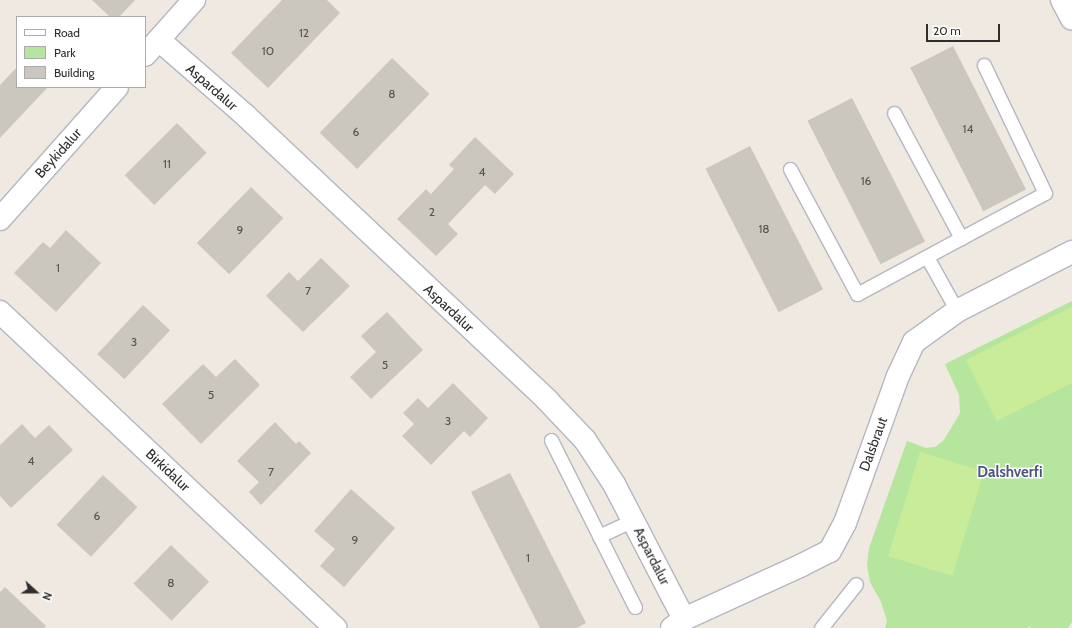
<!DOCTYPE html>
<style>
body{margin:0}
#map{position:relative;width:1072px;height:628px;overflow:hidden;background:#efe9e1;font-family:Cabin,sans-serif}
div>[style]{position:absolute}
.green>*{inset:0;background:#b6e59e}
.pitch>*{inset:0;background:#c9ec9a;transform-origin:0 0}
.building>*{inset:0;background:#cbc7bf;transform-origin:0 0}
.roads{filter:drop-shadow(1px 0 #b4b7c1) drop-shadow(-1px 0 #b4b7c1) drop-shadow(0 1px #b4b7c1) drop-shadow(0 -1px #b4b7c1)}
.lane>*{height:13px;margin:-6.5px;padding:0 6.5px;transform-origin:6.5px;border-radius:6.5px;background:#fff}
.street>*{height:22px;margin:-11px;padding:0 11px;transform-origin:11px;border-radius:11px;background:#fff}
.secondary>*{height:22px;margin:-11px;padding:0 11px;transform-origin:11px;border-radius:11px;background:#fff}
span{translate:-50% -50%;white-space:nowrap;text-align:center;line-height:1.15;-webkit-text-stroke:3px #fff;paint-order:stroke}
.number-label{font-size:12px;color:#555452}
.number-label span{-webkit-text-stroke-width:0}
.street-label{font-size:14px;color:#2e2e2e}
.neighbourhood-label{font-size:15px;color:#4d5680;font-weight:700}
.legend{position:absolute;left:16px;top:16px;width:130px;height:72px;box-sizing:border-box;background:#fff;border:1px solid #ababab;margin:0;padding:5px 7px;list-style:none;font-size:12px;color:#2e2e2e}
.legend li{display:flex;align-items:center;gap:8px;height:20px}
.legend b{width:20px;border:1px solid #ababab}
.north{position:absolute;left:16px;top:572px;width:40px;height:40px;-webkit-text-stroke:3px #fff;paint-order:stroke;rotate:111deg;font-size:11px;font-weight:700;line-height:16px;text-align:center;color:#2e2e2e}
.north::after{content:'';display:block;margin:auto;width:14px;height:18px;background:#2e2e2e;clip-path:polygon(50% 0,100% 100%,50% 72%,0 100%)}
.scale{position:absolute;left:926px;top:24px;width:74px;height:18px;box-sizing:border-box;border:2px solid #2e2e2e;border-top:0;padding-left:5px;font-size:12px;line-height:14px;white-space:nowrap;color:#2e2e2e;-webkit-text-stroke:3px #fff;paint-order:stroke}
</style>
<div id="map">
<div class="green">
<div style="clip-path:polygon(1072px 301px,1072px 622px,1068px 628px,1031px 628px,1029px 626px,1028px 628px,885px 628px,887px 621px,881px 602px,870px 582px,867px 565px,869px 548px,907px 441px,926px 448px,935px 447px,944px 440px,960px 413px,959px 395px,945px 364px)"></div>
</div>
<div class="pitch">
<div style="clip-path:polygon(1072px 307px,1072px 383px,997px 421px,966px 360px)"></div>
<div style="left:920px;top:452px;width:67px;height:109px;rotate:17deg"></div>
</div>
<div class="building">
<div style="clip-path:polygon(92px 0,135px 0,119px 17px,110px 17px)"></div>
<div style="clip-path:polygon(282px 0,327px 0,340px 13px,268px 88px,231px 53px)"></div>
<div style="left:953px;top:46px;width:161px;height:48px;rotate:63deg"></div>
<div style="left:392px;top:58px;width:52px;height:104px;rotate:44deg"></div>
<div style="clip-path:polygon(17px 67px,17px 87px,48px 87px,0 138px,0 85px)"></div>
<div style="left:852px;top:98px;width:161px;height:50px;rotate:63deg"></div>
<div style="left:177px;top:123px;width:42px;height:74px;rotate:45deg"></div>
<div style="clip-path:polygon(475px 137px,514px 174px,495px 194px,485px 185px,448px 224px,458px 234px,436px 256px,397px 219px,426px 189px,431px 194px,454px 169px,449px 165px)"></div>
<div style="left:750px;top:146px;width:161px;height:50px;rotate:63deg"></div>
<div style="left:251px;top:187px;width:45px;height:78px;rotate:44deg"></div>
<div style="clip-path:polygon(66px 230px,101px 263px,56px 312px,14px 273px,43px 242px,50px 248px)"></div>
<div style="clip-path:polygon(321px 258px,350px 286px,303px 332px,266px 296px,289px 272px,298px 281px)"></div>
<div style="left:143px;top:305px;width:37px;height:67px;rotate:43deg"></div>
<div style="clip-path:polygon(387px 312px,423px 350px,371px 399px,350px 377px,376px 352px,361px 336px)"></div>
<div style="clip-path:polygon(235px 359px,260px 385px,201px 444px,162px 404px,203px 364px,216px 377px)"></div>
<div style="clip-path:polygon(453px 383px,488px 418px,470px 437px,464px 431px,431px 465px,402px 436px,414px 424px,403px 413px,418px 398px,428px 408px)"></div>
<div style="clip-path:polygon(275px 422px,296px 444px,299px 441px,311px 453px,261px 505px,249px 492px,259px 482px,237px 461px)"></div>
<div style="clip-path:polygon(22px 424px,35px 438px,49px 425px,73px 450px,11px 508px,0 496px,0 445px)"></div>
<div style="clip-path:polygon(510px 473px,586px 623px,577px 628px,540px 628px,471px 492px)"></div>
<div style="left:103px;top:475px;width:47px;height:68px;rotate:43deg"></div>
<div style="clip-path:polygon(351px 489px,395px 528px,344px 587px,320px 566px,335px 549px,314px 531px)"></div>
<div style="left:171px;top:545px;width:53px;height:54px;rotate:44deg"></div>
<div style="clip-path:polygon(5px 587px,46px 626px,44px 628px,0 628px,0 592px)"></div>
</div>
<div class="roads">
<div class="lane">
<div style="left:894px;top:113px;width:142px;rotate:61.8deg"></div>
<div style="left:790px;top:169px;width:142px;rotate:61.8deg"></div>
<div style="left:857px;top:294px;width:118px;rotate:-28.3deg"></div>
<div style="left:961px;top:238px;width:95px;rotate:-28.2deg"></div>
<div style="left:1045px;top:193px;width:142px;rotate:-115.5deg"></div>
<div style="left:927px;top:257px;width:62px;rotate:60.9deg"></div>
<div style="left:551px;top:440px;width:187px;rotate:63.3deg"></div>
<div style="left:599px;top:536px;width:38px;rotate:-25deg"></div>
<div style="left:821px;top:628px;width:56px;rotate:-51.5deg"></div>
</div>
<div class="street">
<div style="left:159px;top:40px;width:116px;rotate:41.1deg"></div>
<div style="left:246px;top:116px;width:414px;rotate:43.3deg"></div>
<div style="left:547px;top:400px;width:55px;rotate:46.5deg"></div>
<div style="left:585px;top:440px;width:53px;rotate:56.6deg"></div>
<div style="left:614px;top:484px;width:152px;rotate:62.6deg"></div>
<div style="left:145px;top:55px;width:74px;rotate:-48.3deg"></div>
<div style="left:0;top:219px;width:176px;rotate:-48.4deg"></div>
<div style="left:0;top:312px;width:461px;rotate:43.3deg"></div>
</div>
<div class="secondary">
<div style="left:1062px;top:0;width:21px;rotate:62deg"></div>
<div style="left:672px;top:628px;width:15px;rotate:-37deg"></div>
<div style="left:684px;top:619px;width:130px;rotate:-24.6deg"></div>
<div style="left:802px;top:565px;width:31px;rotate:-27deg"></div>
<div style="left:830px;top:551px;width:32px;rotate:-62deg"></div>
<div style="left:845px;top:523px;width:156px;rotate:-70.2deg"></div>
<div style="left:898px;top:376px;width:38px;rotate:-65deg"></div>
<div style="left:914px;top:342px;width:53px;rotate:-35.8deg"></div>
<div style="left:957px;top:311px;width:129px;rotate:-27.2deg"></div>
</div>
</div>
<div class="number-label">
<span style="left:304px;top:33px">12</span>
<span style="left:268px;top:51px">10</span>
<span style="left:392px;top:94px">8</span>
<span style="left:968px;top:129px">14</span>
<span style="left:356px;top:132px">6</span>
<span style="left:167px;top:164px">11</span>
<span style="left:482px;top:172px">4</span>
<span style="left:866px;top:181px">16</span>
<span style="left:432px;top:212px">2</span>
<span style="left:764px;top:229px">18</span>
<span style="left:240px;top:230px">9</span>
<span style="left:58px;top:268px">1</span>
<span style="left:308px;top:291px">7</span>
<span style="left:134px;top:342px">3</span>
<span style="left:385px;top:365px">5</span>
<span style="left:211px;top:395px">5</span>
<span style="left:448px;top:421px">3</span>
<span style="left:31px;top:461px">4</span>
<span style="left:271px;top:472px">7</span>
<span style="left:97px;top:516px">6</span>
<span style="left:355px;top:540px">9</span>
<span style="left:528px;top:558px">1</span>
<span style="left:171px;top:583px">8</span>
</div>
<div class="street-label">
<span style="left:212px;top:87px;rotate:41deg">Aspardalur</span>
<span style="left:58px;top:153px;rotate:-48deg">Beykidalur</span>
<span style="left:449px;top:308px;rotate:43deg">Aspardalur</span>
<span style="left:873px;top:444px;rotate:-70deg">Dalsbraut</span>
<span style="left:168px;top:470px;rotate:43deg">Birkidalur</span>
<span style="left:652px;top:556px;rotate:63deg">Aspardalur</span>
</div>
<div class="neighbourhood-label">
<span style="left:1010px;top:473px">Dalshverfi</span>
</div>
<ul class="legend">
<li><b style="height:5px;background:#fff"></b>Road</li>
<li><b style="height:11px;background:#b6e59e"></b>Park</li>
<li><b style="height:11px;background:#cbc7bf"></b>Building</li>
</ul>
<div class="north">N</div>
<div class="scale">20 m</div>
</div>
